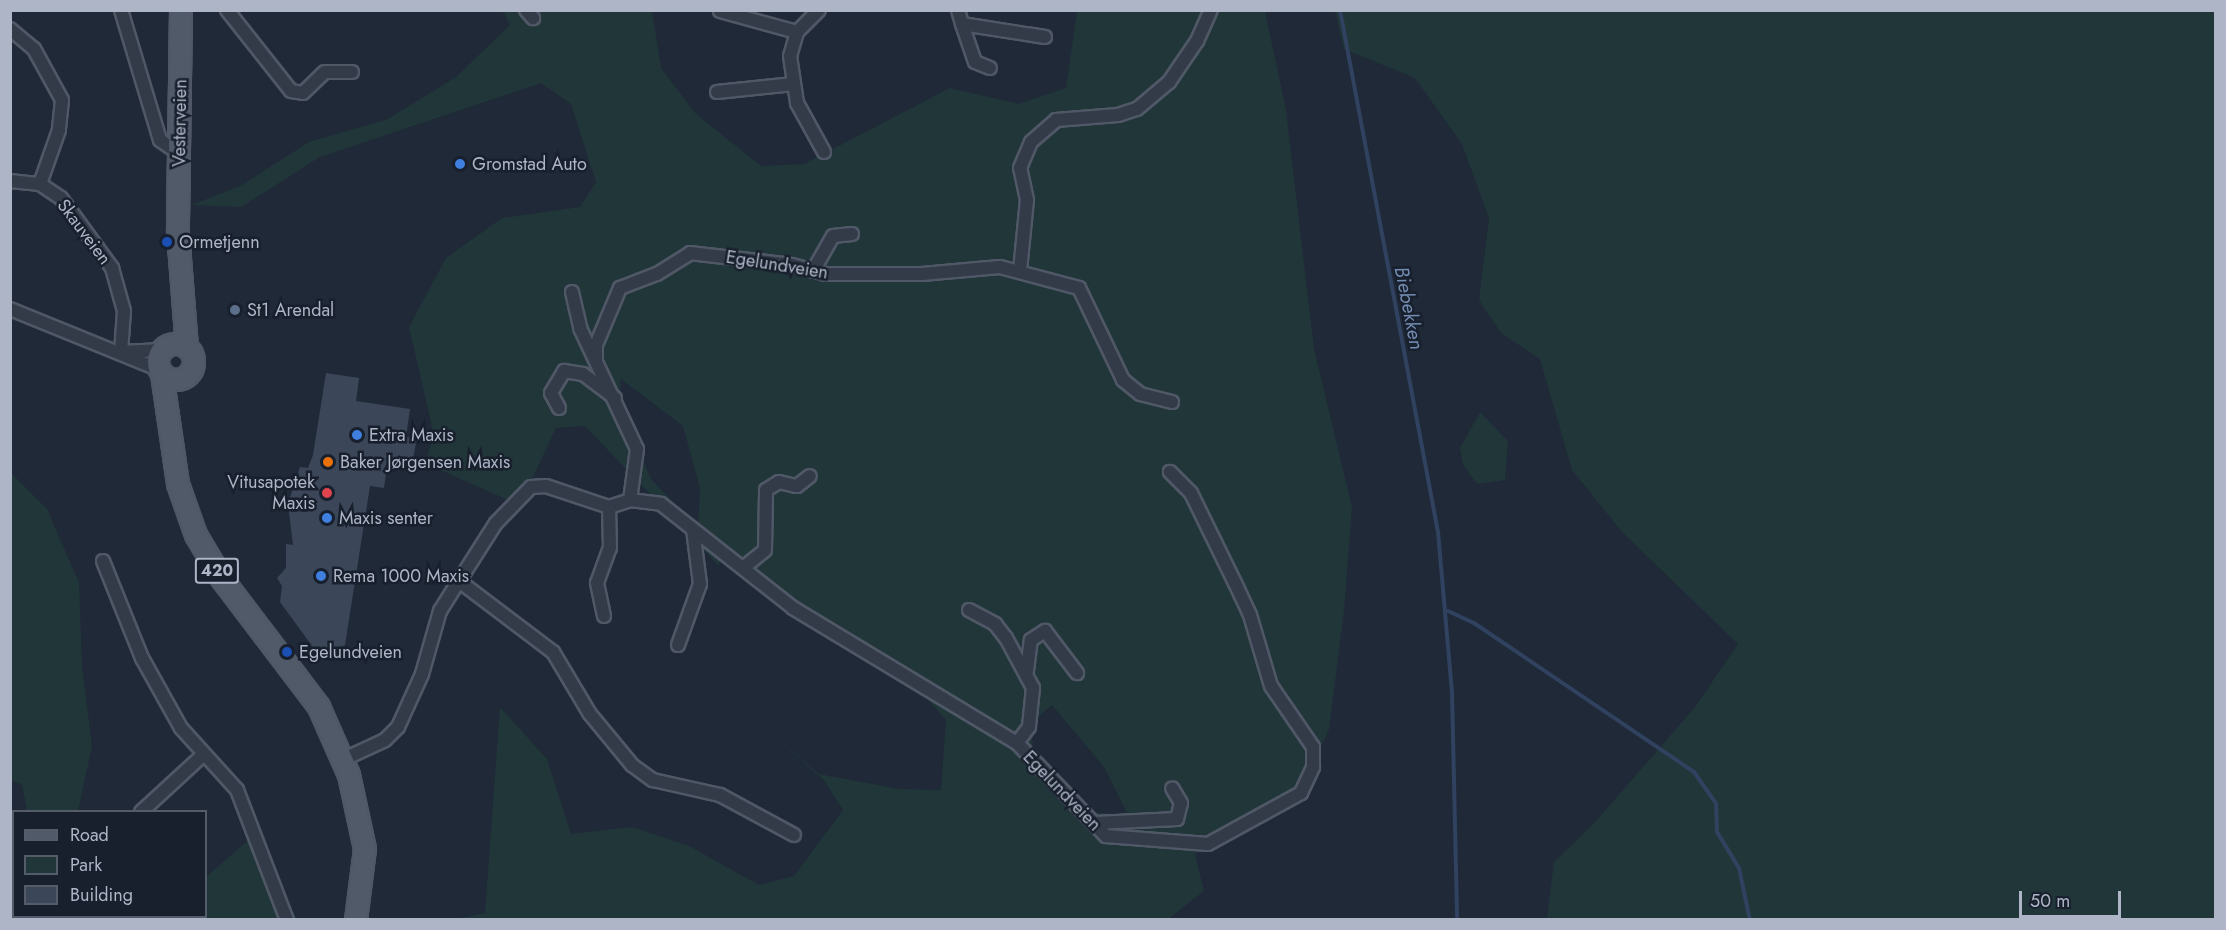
<!DOCTYPE html>
<meta charset="utf-8">
<style>
body{margin:0}
#map{position:relative;width:2226px;height:930px;overflow:hidden;background:#1f2938;font-family:Jost,sans-serif}
div>[style]{position:absolute}
.green>*{inset:0;background:#213639}
.stream>*{height:4px;margin:-2px;padding:0 2px;transform-origin:2px;border-radius:2px;background:#30425f}
.building>*{inset:0;background:#3b4759}
.roads{filter:drop-shadow(2px 0 #505867) drop-shadow(-2px 0 #505867) drop-shadow(0 2px #505867) drop-shadow(0 -2px #505867)}
.minor>*{height:12px;margin:-6px;padding:0 6px;transform-origin:6px;border-radius:6px;background:#333b49}
.primary>*{height:20px;margin:-10px;padding:0 10px;transform-origin:10px;border-radius:10px;background:#505a69}
.primary>.ring{margin:-10px;padding:0;box-sizing:content-box;background:none;border:20px solid #505a69;border-radius:50%}
.dots>*{width:16px;height:16px;translate:-50% -50%;box-sizing:border-box;border:3px solid #18202d;border-radius:50%}
span{translate:-50% -50%;white-space:nowrap;text-align:center;line-height:1.15;-webkit-text-stroke:5px #18202d;paint-order:stroke}
.shield-label span{padding:2px 4px;background:#18202d;border:2px solid;border-radius:4px;-webkit-text-stroke-width:0}
.shield-label{font-size:16px;color:#adb5c6;font-weight:700}
.street-label{font-size:18px;color:#adb5c6}
.poi-label{font-size:18px;color:#adb5c6}
.left{translate:0 -50%;text-align:left}
.right{translate:-100% -50%;text-align:right}
.water-label{font-size:20px;color:#738bb0;font-style:italic}
.frame{position:absolute;inset:0;border:12px solid #adb5c6;pointer-events:none}
.legend{position:absolute;left:12px;top:810px;width:195px;height:108px;box-sizing:border-box;background:#18202d;border:2px solid #545c6a;margin:0;padding:8px 10px;list-style:none;font-size:18px;color:#adb5c6}
.legend li{display:flex;align-items:center;gap:12px;height:30px}
.legend b{width:30px;border:2px solid #545c6a}
.scale{position:absolute;left:2019px;top:891px;width:102px;height:27px;box-sizing:border-box;border:3px solid #adb5c6;border-top:0;padding-left:8px;font-size:18px;line-height:21px;white-space:nowrap;color:#adb5c6;-webkit-text-stroke:4px #18202d;paint-order:stroke}
</style>
<div id="map">
<div class="green">
<div style="clip-path:polygon(evenodd,503px 11px,652px 11px,661px 68px,696px 114px,761px 166px,804px 164px,950px 88px,1019px 104px,1066px 88px,1077px 11px,1265px 11px,1286px 110px,1314px 349px,1352px 507px,1344px 611px,1329px 729px,1296px 802px,1220px 831px,1195px 854px,1204px 891px,1168px 919px,457px 919px,485px 913px,500px 707px,547px 759px,571px 834px,632px 827px,689px 846px,759px 885px,794px 876px,843px 810px,824px 780px,762px 725px,819px 774px,899px 789px,941px 790px,946px 720px,915px 685px,836px 641px,777px 584px,721px 556px,719px 566px,585px 426px,556px 428px,533px 477px,512px 502px,425px 463px,434px 435px,409px 327px,446px 258px,502px 218px,580px 207px,596px 182px,571px 104px,541px 83px,320px 157px,241px 207px,192px 205px,242px 185px,309px 142px,388px 119px,456px 77px,510px 25px,503px 11px,621px 379px,683px 426px,700px 488px,698px 528px,651px 479px,619px 406px,621px 379px,503px 11px,1052px 705px,1104px 767px,1128px 815px,1091px 812px,1033px 747px,1030px 724px,1052px 705px)"></div>
<div style="clip-path:polygon(1335px 11px,2215px 11px,2215px 919px,1547px 919px,1554px 862px,1597px 820px,1695px 707px,1738px 644px,1622px 532px,1572px 470px,1540px 359px,1501px 333px,1479px 300px,1489px 218px,1462px 144px,1415px 78px,1344px 49px)"></div>
<div style="clip-path:polygon(1480px 412px,1508px 441px,1505px 480px,1477px 484px,1463px 465px,1460px 448px)"></div>
<div style="clip-path:polygon(11px 473px,47px 509px,79px 583px,82px 665px,92px 746px,78px 811px,27px 811px,22px 784px,11px 781px)"></div>
<div style="clip-path:polygon(251px 838px,297px 919px,93px 917px,206px 916px,206px 877px)"></div>
</div>
<div class="stream">
<div style="left:1340px;top:10px;width:531px;rotate:79.37deg"></div>
<div style="left:1438px;top:532px;width:162px;rotate:85deg"></div>
<div style="left:1452px;top:693px;width:227px;rotate:88.7deg"></div>
<div style="left:1448px;top:611px;width:29px;rotate:25deg"></div>
<div style="left:1474px;top:623px;width:266px;rotate:34.1deg"></div>
<div style="left:1694px;top:772px;width:38px;rotate:55deg"></div>
<div style="left:1716px;top:803px;width:29px;rotate:88deg"></div>
<div style="left:1717px;top:832px;width:42px;rotate:58.6deg"></div>
<div style="left:1739px;top:868px;width:53px;rotate:78.1deg"></div>
</div>
<div class="building">
<div style="clip-path:polygon(326px 373px,359px 378px,356px 401px,410px 409px,406px 437px,417px 438px,413px 459px,427px 461px,415px 469px,387px 466px,384px 488px,370px 486px,345px 645px,323px 661px,280px 602px,282px 586px,277px 578px,286px 568px,286px 544px,293px 545px,288px 504px,300px 467px,308px 468px,313px 455px)"></div>
</div>
<div class="roads">
<div class="minor">
<div style="left:121px;top:10px;width:136px;rotate:73.3deg"></div>
<div style="left:160px;top:140px;width:24px;rotate:35deg"></div>
<div style="left:227px;top:10px;width:103px;rotate:51.7deg"></div>
<div style="left:291px;top:91px;width:12px;rotate:9deg"></div>
<div style="left:303px;top:93px;width:30px;rotate:-44deg"></div>
<div style="left:325px;top:72px;width:27px"></div>
<div style="left:526px;top:10px;width:11px;rotate:49deg"></div>
<div style="left:819px;top:10px;width:31px;rotate:135deg"></div>
<div style="left:797px;top:32px;width:25px;rotate:106deg"></div>
<div style="left:790px;top:56px;width:48px;rotate:81.5deg"></div>
<div style="left:797px;top:103px;width:56px;rotate:61.1deg"></div>
<div style="left:958px;top:10px;width:15px;rotate:74deg"></div>
<div style="left:962px;top:24px;width:84px;rotate:8.9deg"></div>
<div style="left:720px;top:11px;width:80px;rotate:15.3deg"></div>
<div style="left:962px;top:24px;width:40px;rotate:71.1deg"></div>
<div style="left:975px;top:62px;width:16px;rotate:22deg"></div>
<div style="left:10px;top:29px;width:31px;rotate:40deg"></div>
<div style="left:34px;top:49px;width:58px;rotate:61.2deg"></div>
<div style="left:62px;top:100px;width:30px;rotate:96deg"></div>
<div style="left:59px;top:130px;width:57px;rotate:109.4deg"></div>
<div style="left:717px;top:92px;width:77px;rotate:-5.9deg"></div>
<div style="left:10px;top:181px;width:30px;rotate:6deg"></div>
<div style="left:40px;top:184px;width:25px;rotate:34deg"></div>
<div style="left:61px;top:198px;width:87px;rotate:53.9deg"></div>
<div style="left:112px;top:268px;width:45px;rotate:74.4deg"></div>
<div style="left:124px;top:311px;width:41px;rotate:94.2deg"></div>
<div style="left:813px;top:271px;width:40px;rotate:-60.3deg"></div>
<div style="left:833px;top:236px;width:19px;rotate:-6deg"></div>
<div style="left:1020px;top:271px;width:71px;rotate:-84.4deg"></div>
<div style="left:1027px;top:200px;width:33px;rotate:-102deg"></div>
<div style="left:1020px;top:168px;width:28px;rotate:-67deg"></div>
<div style="left:1031px;top:142px;width:33px;rotate:-41deg"></div>
<div style="left:1056px;top:120px;width:62px;rotate:-4.6deg"></div>
<div style="left:1118px;top:115px;width:20px;rotate:-18deg"></div>
<div style="left:1137px;top:109px;width:42px;rotate:-40.2deg"></div>
<div style="left:1169px;top:82px;width:50px;rotate:-55.7deg"></div>
<div style="left:1197px;top:41px;width:34px;rotate:-66deg"></div>
<div style="left:572px;top:292px;width:37px;rotate:77deg"></div>
<div style="left:580px;top:328px;width:134px;rotate:64.8deg"></div>
<div style="left:637px;top:449px;width:51px;rotate:97.8deg"></div>
<div style="left:10px;top:309px;width:162px;rotate:22.1deg"></div>
<div style="left:122px;top:352px;width:40px;rotate:-2.9deg"></div>
<div style="left:596px;top:361px;width:16px;rotate:-90deg"></div>
<div style="left:596px;top:345px;width:62px;rotate:-67.2deg"></div>
<div style="left:620px;top:288px;width:40px;rotate:-21deg"></div>
<div style="left:657px;top:274px;width:39px;rotate:-32deg"></div>
<div style="left:690px;top:253px;width:103px;rotate:6.7deg"></div>
<div style="left:792px;top:265px;width:34px;rotate:15deg"></div>
<div style="left:825px;top:274px;width:97px"></div>
<div style="left:922px;top:274px;width:78px;rotate:-5.1deg"></div>
<div style="left:1000px;top:267px;width:82px;rotate:14.9deg"></div>
<div style="left:1079px;top:288px;width:102px;rotate:64.4deg"></div>
<div style="left:1123px;top:380px;width:22px;rotate:39deg"></div>
<div style="left:1140px;top:394px;width:33px;rotate:14deg"></div>
<div style="left:559px;top:408px;width:17px;rotate:-118deg"></div>
<div style="left:551px;top:393px;width:26px;rotate:-59deg"></div>
<div style="left:564px;top:371px;width:19px;rotate:9deg"></div>
<div style="left:583px;top:374px;width:40px;rotate:37deg"></div>
<div style="left:103px;top:561px;width:105px;rotate:68.1deg"></div>
<div style="left:142px;top:658px;width:80px;rotate:60.9deg"></div>
<div style="left:181px;top:728px;width:84px;rotate:47.9deg"></div>
<div style="left:237px;top:790px;width:139px;rotate:69deg"></div>
<div style="left:743px;top:568px;width:28px;rotate:-39deg"></div>
<div style="left:765px;top:550px;width:60px;rotate:-89deg"></div>
<div style="left:766px;top:490px;width:15px;rotate:-32deg"></div>
<div style="left:779px;top:482px;width:18px;rotate:13deg"></div>
<div style="left:797px;top:486px;width:16px;rotate:-38deg"></div>
<div style="left:459px;top:581px;width:69px;rotate:-57.5deg"></div>
<div style="left:496px;top:523px;width:50px;rotate:-45.8deg"></div>
<div style="left:531px;top:487px;width:15px;rotate:-4deg"></div>
<div style="left:546px;top:486px;width:66px;rotate:18.4deg"></div>
<div style="left:609px;top:507px;width:22px;rotate:-18deg"></div>
<div style="left:630px;top:500px;width:31px;rotate:7deg"></div>
<div style="left:661px;top:504px;width:168px;rotate:38.2deg"></div>
<div style="left:793px;top:608px;width:262px;rotate:31.1deg"></div>
<div style="left:1017px;top:743px;width:129px;rotate:46.3deg"></div>
<div style="left:1106px;top:836px;width:102px;rotate:4.5deg"></div>
<div style="left:1208px;top:844px;width:106px;rotate:-28.7deg"></div>
<div style="left:1301px;top:793px;width:29px;rotate:-65deg"></div>
<div style="left:1313px;top:767px;width:20px;rotate:-90deg"></div>
<div style="left:1313px;top:747px;width:74px;rotate:-124.5deg"></div>
<div style="left:1271px;top:686px;width:74px;rotate:-106.5deg"></div>
<div style="left:1250px;top:615px;width:35px;rotate:-115deg"></div>
<div style="left:1235px;top:583px;width:100px;rotate:-116.1deg"></div>
<div style="left:1191px;top:493px;width:30px;rotate:-135deg"></div>
<div style="left:969px;top:610px;width:30px;rotate:28deg"></div>
<div style="left:995px;top:624px;width:18px;rotate:52deg"></div>
<div style="left:1006px;top:638px;width:57px;rotate:61.6deg"></div>
<div style="left:1033px;top:688px;width:39px;rotate:96deg"></div>
<div style="left:1029px;top:727px;width:20px;rotate:127deg"></div>
<div style="left:604px;top:616px;width:34px;rotate:-102deg"></div>
<div style="left:597px;top:583px;width:37px;rotate:-70deg"></div>
<div style="left:610px;top:548px;width:41px;rotate:-91.4deg"></div>
<div style="left:678px;top:645px;width:65px;rotate:-70.2deg"></div>
<div style="left:700px;top:584px;width:55px;rotate:-97.3deg"></div>
<div style="left:1027px;top:671px;width:31px;rotate:-83deg"></div>
<div style="left:1031px;top:640px;width:17px;rotate:-33deg"></div>
<div style="left:1045px;top:631px;width:53px;rotate:52.7deg"></div>
<div style="left:342px;top:760px;width:47px;rotate:-24.9deg"></div>
<div style="left:385px;top:740px;width:18px;rotate:-45deg"></div>
<div style="left:398px;top:727px;width:58px;rotate:-65.6deg"></div>
<div style="left:422px;top:674px;width:66px;rotate:-74.1deg"></div>
<div style="left:440px;top:611px;width:36px;rotate:-58deg"></div>
<div style="left:459px;top:581px;width:118px;rotate:37.1deg"></div>
<div style="left:553px;top:652px;width:72px;rotate:59.2deg"></div>
<div style="left:590px;top:714px;width:66px;rotate:50.5deg"></div>
<div style="left:632px;top:765px;width:26px;rotate:36deg"></div>
<div style="left:653px;top:780px;width:69px;rotate:12.6deg"></div>
<div style="left:720px;top:795px;width:84px;rotate:28.4deg"></div>
<div style="left:141px;top:812px;width:84px;rotate:-42.6deg"></div>
<div style="left:1096px;top:823px;width:81px;rotate:-2.8deg"></div>
<div style="left:1177px;top:819px;width:16px;rotate:-76deg"></div>
<div style="left:1181px;top:803px;width:17px;rotate:-121deg"></div>
<div style="left:10px;top:877px;width:10px;rotate:66deg"></div>
<div style="left:10px;top:905px;width:4px"></div>
<div style="left:86px;top:916px;width:8px;rotate:30deg"></div>
</div>
<div class="primary">
<div style="left:181px;top:10px;width:223px;rotate:90.8deg"></div>
<div style="left:178px;top:233px;width:114px;rotate:85.5deg"></div>
<div class="ring" style="left:158px;top:344px;width:16px;height:16px"></div>
<div style="left:162px;top:374px;width:111px;rotate:81.7deg"></div>
<div style="left:178px;top:484px;width:54px;rotate:70.6deg"></div>
<div style="left:196px;top:535px;width:51px;rotate:59.4deg"></div>
<div style="left:222px;top:579px;width:161px;rotate:52.8deg"></div>
<div style="left:319px;top:707px;width:74px;rotate:66.2deg"></div>
<div style="left:349px;top:775px;width:76px;rotate:77.8deg"></div>
<div style="left:365px;top:849px;width:72px;rotate:97.2deg"></div>
</div>
</div>
<div class="dots">
<div style="left:460px;top:164px;background:#3f7fe0"></div>
<div style="left:167px;top:242px;background:#1a4fb4"></div>
<div style="left:235px;top:310px;background:#5c6f8a"></div>
<div style="left:357px;top:435px;background:#3f7fe0"></div>
<div style="left:328px;top:462px;background:#e8710a"></div>
<div style="left:327px;top:493px;background:#e0444e"></div>
<div style="left:327px;top:518px;background:#3f7fe0"></div>
<div style="left:321px;top:576px;background:#3f7fe0"></div>
<div style="left:287px;top:652px;background:#1a4fb4"></div>
</div>
<div class="shield-label">
<span style="left:217px;top:571px">420</span>
</div>
<div class="street-label">
<span style="left:180px;top:123px;rotate:-89deg">Vesterveien</span>
<span style="left:84px;top:232px;rotate:53deg">Skauveien</span>
<span style="left:777px;top:265px;rotate:9deg">Egelundveien</span>
<span style="left:1062px;top:791px;rotate:46deg">Egelundveien</span>
</div>
<div class="poi-label">
<span class="left" style="left:472px;top:164px">Gromstad Auto</span>
<span class="left" style="left:179px;top:242px">Ormetjenn</span>
<span class="left" style="left:247px;top:310px">St1 Arendal</span>
<span class="left" style="left:369px;top:435px">Extra Maxis</span>
<span class="left" style="left:340px;top:462px">Baker Jørgensen Maxis</span>
<span class="right" style="left:315px;top:493px">Vitusapotek<br>Maxis</span>
<span class="left" style="left:339px;top:518px">Maxis senter</span>
<span class="left" style="left:333px;top:576px">Rema 1000 Maxis</span>
<span class="left" style="left:299px;top:652px">Egelundveien</span>
</div>
<div class="water-label">
<span style="left:1409px;top:308px;rotate:79deg">Biebekken</span>
</div>
<div class="frame"></div>
<ul class="legend">
<li><b style="height:8px;background:#505a69"></b>Road</li>
<li><b style="height:16px;background:#213639"></b>Park</li>
<li><b style="height:16px;background:#3b4759"></b>Building</li>
</ul>
<div class="scale">50 m</div>
</div>
